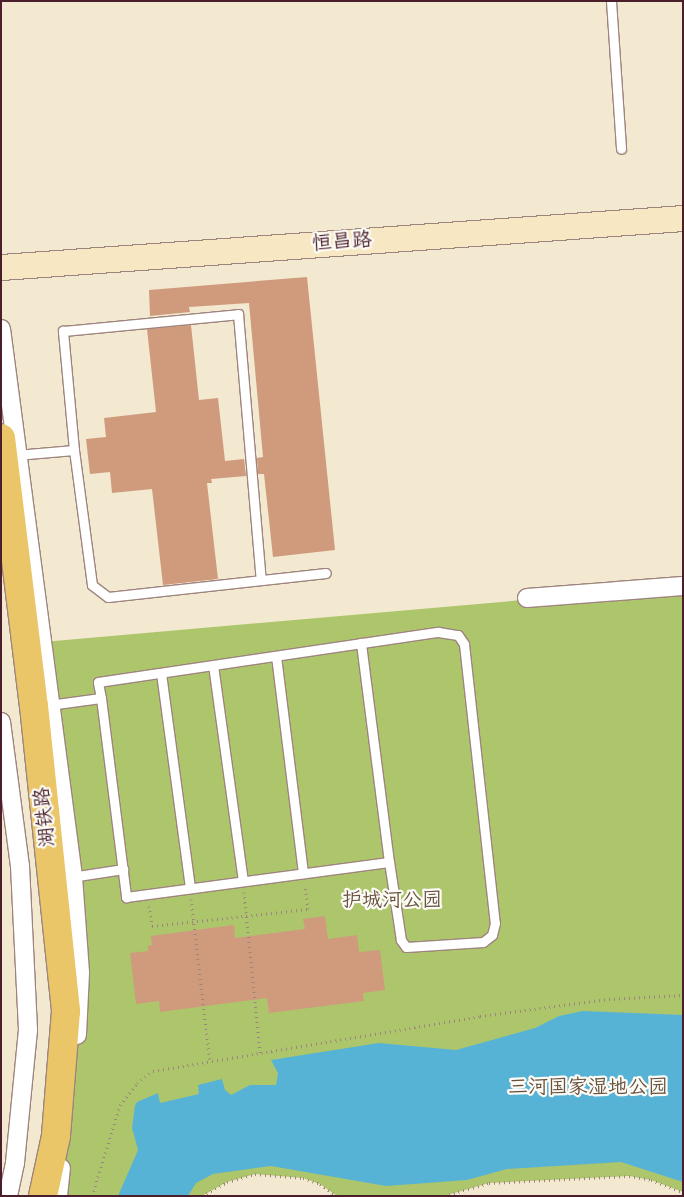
<!DOCTYPE html>
<meta charset="utf-8">
<style>
body{margin:0}
#map{position:relative;width:684px;height:1197px;overflow:hidden;background:#f3e8d0;font-family:"Indie Flower","LXGW WenKai TC",sans-serif}
div>[style]{position:absolute}
.green>*{inset:0;background:#adc66c}
.water>*{inset:0;background:#57b3d5}
.building>*{inset:0;background:#d09b7c}
.path>*{height:3px;margin-top:-1.5px;transform-origin:0;background:repeating-linear-gradient(90deg,#9e847e 0 1px,transparent 0 5px)}
.roads{filter:drop-shadow(1px 0 #9e847e) drop-shadow(-1px 0 #9e847e) drop-shadow(0 1px #9e847e) drop-shadow(0 -1px #9e847e)}
.lane>*{height:9px;margin:-4.5px;padding:0 4.5px;transform-origin:4.5px;border-radius:4.5px;background:#fff}
.street>*{height:18px;margin:-9px;padding:0 9px;transform-origin:9px;border-radius:9px;background:#fff}
.secondary>*{height:25px;margin:-12.5px;padding:0 12.5px;transform-origin:12.5px;border-radius:12.5px;background:#f7e8c3}
.primary>*{height:28px;margin:-14px;padding:0 14px;transform-origin:14px;border-radius:14px;background:#eac669}
span{translate:-50% -50%;white-space:nowrap;text-align:center;line-height:1.15;-webkit-text-stroke:4.5px #fdfcf7;paint-order:stroke}
.street-label{font-size:20px;color:#4a1f2b}
.park-label{font-size:20px;color:#68513e}
.frame{position:absolute;inset:0;border:2px solid #4a1f2b;pointer-events:none}
</style>
<div id="map">
<div class="green">
<div style="clip-path:polygon(683px 586px,683px 1192px,651px 1180px,629px 1176px,489px 1183px,444px 1196px,337px 1196px,320px 1184px,303px 1178px,255px 1174px,227px 1182px,202px 1196px,58px 1196px,43px 642px)"></div>
</div>
<div class="water">
<div style="clip-path:polygon(583px 1011px,683px 1015px,683px 1182px,621px 1162px,507px 1169px,467px 1180px,386px 1186px,271px 1166px,213px 1174px,196px 1183px,188px 1196px,118px 1196px,138px 1150px,132px 1128px,135px 1106px,137px 1102px,158px 1093px,160px 1103px,199px 1094px,198px 1085px,222px 1079px,225px 1090px,231px 1095px,250px 1085px,276px 1085px,278px 1073px,271px 1060px,379px 1043px,456px 1050px,535px 1028px,559px 1016px)"></div>
</div>
<div class="building">
<div style="clip-path:polygon(307px 277px,335px 550px,273px 557px,264px 474px,258px 474px,257px 458px,263px 457px,249px 303px,189px 307px,190px 312px,150px 316px,149px 290px)"></div>
<div style="clip-path:polygon(191px 325px,199px 400px,218px 398px,225px 461px,244px 459px,246px 476px,211px 479px,212px 483px,207px 483px,218px 579px,163px 585px,152px 489px,112px 493px,110px 472px,90px 474px,86px 439px,106px 437px,104px 418px,156px 412px,147px 329px)"></div>
<div style="clip-path:polygon(325px 916px,328px 939px,357px 935px,359px 952px,380px 950px,385px 990px,363px 993px,364px 1001px,269px 1013px,267px 998px,160px 1012px,159px 1001px,136px 1004px,130px 953px,148px 951px,148px 946px,152px 945px,151px 936px,234px 925px,235px 938px,305px 929px,303px 919px)"></div>
</div>
<div class="path">
<div style="left:244px;top:892px;width:162px;rotate:84.3deg"></div>
<div style="left:191px;top:899px;width:164px;rotate:83.4deg"></div>
<div style="left:149px;top:906px;width:20px;rotate:81deg"></div>
<div style="left:152px;top:926px;width:157px;rotate:-6.2deg"></div>
<div style="left:308px;top:909px;width:23px;rotate:-97deg"></div>
<div style="left:92px;top:1196px;width:95px;rotate:-72.9deg"></div>
<div style="left:120px;top:1105px;width:28px;rotate:-52deg"></div>
<div style="left:137px;top:1083px;width:20px;rotate:-37deg"></div>
<div style="left:153px;top:1071px;width:332px;rotate:-9.5deg"></div>
<div style="left:480px;top:1016px;width:130px;rotate:-7.5deg"></div>
<div style="left:609px;top:999px;width:74px;rotate:-3.1deg"></div>
<div style="left:202px;top:1196px;width:29px;rotate:-29deg"></div>
<div style="left:227px;top:1182px;width:29px;rotate:-16deg"></div>
<div style="left:255px;top:1174px;width:48px;rotate:4.8deg"></div>
<div style="left:303px;top:1178px;width:18px;rotate:19deg"></div>
<div style="left:320px;top:1184px;width:21px;rotate:35deg"></div>
<div style="left:444px;top:1196px;width:47px;rotate:-16.1deg"></div>
<div style="left:489px;top:1183px;width:140px;rotate:-2.9deg"></div>
<div style="left:629px;top:1176px;width:22px;rotate:10deg"></div>
<div style="left:651px;top:1180px;width:34px;rotate:21deg"></div>
</div>
<div class="roads">
<div class="lane">
<div style="left:611px;top:1px;width:148px;rotate:86.1deg"></div>
<div style="left:74px;top:450px;width:120px;rotate:-95.3deg"></div>
<div style="left:63px;top:331px;width:176px;rotate:-5.5deg"></div>
<div style="left:238px;top:314px;width:267px;rotate:85.1deg"></div>
<div style="left:16px;top:455px;width:58px;rotate:-4.9deg"></div>
<div style="left:74px;top:450px;width:136px;rotate:82.4deg"></div>
<div style="left:92px;top:585px;width:20px;rotate:37deg"></div>
<div style="left:108px;top:597px;width:219px;rotate:-6.3deg"></div>
<div style="left:276px;top:656px;width:219px;rotate:82.9deg"></div>
<div style="left:213px;top:665px;width:218px;rotate:82.1deg"></div>
<div style="left:161px;top:673px;width:217px;rotate:82.3deg"></div>
<div style="left:101px;top:698px;width:16px;rotate:-101deg"></div>
<div style="left:98px;top:682px;width:344px;rotate:-8.4deg"></div>
<div style="left:438px;top:632px;width:20px;rotate:9deg"></div>
<div style="left:458px;top:635px;width:11px;rotate:56deg"></div>
<div style="left:464px;top:644px;width:281px;rotate:83.7deg"></div>
<div style="left:495px;top:923px;width:12px;rotate:104deg"></div>
<div style="left:492px;top:935px;width:11px;rotate:142deg"></div>
<div style="left:483px;top:942px;width:77px;rotate:176.3deg"></div>
<div style="left:406px;top:947px;width:9px;rotate:-126deg"></div>
<div style="left:401px;top:940px;width:79px;rotate:-98.7deg"></div>
<div style="left:49px;top:705px;width:52px;rotate:-7.7deg"></div>
<div style="left:101px;top:698px;width:201px;rotate:82.8deg"></div>
<div style="left:126px;top:897px;width:265px;rotate:-7.6deg"></div>
<div style="left:389px;top:862px;width:221px;rotate:-97.3deg"></div>
<div style="left:71px;top:877px;width:53px;rotate:-8.7deg"></div>
</div>
<div class="street">
<div style="left:1px;top:329px;width:553px;rotate:82.51deg"></div>
<div style="left:73px;top:877px;width:96px;rotate:85.8deg"></div>
<div style="left:80px;top:973px;width:62px;rotate:92.8deg"></div>
<div style="left:527px;top:598px;width:156px;rotate:-4.4deg"></div>
<div style="left:1px;top:722px;width:145px;rotate:82.5deg"></div>
<div style="left:20px;top:866px;width:164px;rotate:87.2deg"></div>
<div style="left:28px;top:1030px;width:134px;rotate:95.6deg"></div>
<div style="left:15px;top:1163px;width:34px;rotate:102deg"></div>
<div style="left:58px;top:1196px;width:28px;rotate:-84deg"></div>
</div>
<div class="secondary">
<div style="left:1px;top:267px;width:684px;rotate:-4.11deg"></div>
</div>
<div class="primary">
<div style="left:1px;top:438px;width:270px;rotate:83deg"></div>
<div style="left:34px;top:706px;width:307px;rotate:84deg"></div>
<div style="left:66px;top:1011px;width:125px;rotate:94.6deg"></div>
<div style="left:56px;top:1136px;width:61px;rotate:102.2deg"></div>
</div>
</div>
<div class="street-label">
<span style="left:342px;top:243px;rotate:-4deg">恒昌路</span>
<span style="left:46px;top:817px;rotate:-96deg">湖铁路</span>
</div>
<div class="park-label">
<span style="left:392px;top:901px">护城河公园</span>
<span style="left:588px;top:1088px">三河国家湿地公园</span>
</div>
<div class="frame"></div>
</div>
